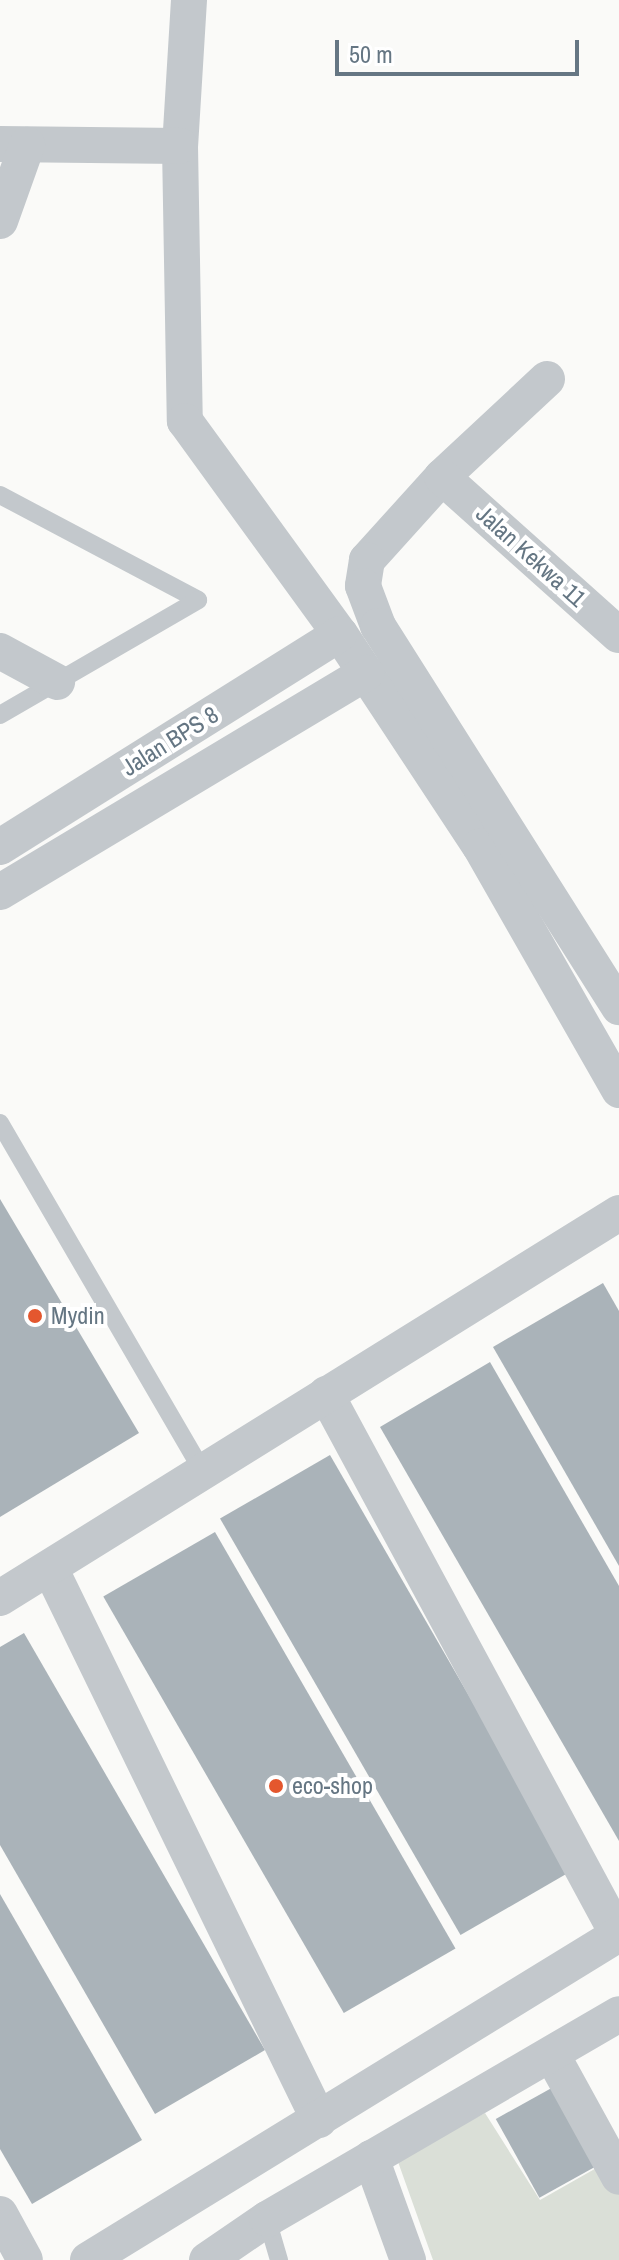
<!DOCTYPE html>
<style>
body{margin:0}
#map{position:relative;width:619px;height:2260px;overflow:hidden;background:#fafaf8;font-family:"Archivo Narrow",sans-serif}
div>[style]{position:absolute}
.green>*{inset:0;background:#dadfd7}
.building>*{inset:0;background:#aab3b9;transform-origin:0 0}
.service>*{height:18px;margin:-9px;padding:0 9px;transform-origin:9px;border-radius:9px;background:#c3c8cc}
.minor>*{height:36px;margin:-18px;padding:0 18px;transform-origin:18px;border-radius:18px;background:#c3c8cc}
.dots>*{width:22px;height:22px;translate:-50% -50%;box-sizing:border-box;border:4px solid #fff;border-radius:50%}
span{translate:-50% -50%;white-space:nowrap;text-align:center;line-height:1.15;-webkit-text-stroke:8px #fff;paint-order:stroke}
.street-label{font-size:24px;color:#657683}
.poi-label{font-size:24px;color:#657683}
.left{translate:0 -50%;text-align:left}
.scale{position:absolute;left:335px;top:40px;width:244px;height:36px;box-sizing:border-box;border:4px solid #657683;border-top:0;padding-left:10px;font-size:24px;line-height:28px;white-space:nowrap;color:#657683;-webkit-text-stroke:6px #fff;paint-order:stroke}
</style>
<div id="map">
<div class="green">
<div style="clip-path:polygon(485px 2113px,540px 2200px,607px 2162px,619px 2186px,619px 2260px,433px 2260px,397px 2159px)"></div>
</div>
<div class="building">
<div style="clip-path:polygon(0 1199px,139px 1433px,0 1517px)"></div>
<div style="clip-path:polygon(603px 1283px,619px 1311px,619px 1566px,493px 1347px)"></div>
<div style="clip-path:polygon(490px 1362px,619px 1586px,619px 1841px,380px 1427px)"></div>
<div style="left:330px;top:1455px;width:481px;height:127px;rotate:60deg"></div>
<div style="left:215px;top:1532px;width:481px;height:129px;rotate:60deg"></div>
<div style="clip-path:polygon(24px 1633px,265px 2050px,155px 2114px,0 1845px,0 1647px)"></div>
<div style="clip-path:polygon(0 1894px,142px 2140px,32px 2204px,0 2149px)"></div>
<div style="left:557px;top:2085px;width:90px;height:70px;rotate:61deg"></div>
</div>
<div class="service">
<div style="left:0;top:495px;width:224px;rotate:27.9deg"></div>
<div style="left:0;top:715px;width:229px;rotate:-30.1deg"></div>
<div style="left:0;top:1123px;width:402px;rotate:59.8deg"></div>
<div style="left:267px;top:2219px;width:43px;rotate:73.7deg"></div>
</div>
<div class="minor">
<div style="left:189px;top:0;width:146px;rotate:93.5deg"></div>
<div style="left:180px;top:146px;width:275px;rotate:89deg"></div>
<div style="left:185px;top:421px;width:263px;rotate:54deg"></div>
<div style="left:340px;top:634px;width:254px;rotate:56.6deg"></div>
<div style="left:480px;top:846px;width:281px;rotate:60.3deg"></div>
<div style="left:0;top:144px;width:180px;rotate:0.6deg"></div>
<div style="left:0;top:221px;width:81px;rotate:-70.4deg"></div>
<div style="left:547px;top:379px;width:144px;rotate:137deg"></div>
<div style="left:442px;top:477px;width:112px;rotate:132.1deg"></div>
<div style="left:367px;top:560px;width:26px;rotate:99deg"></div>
<div style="left:363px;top:586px;width:43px;rotate:69.4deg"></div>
<div style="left:378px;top:626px;width:451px;rotate:57.7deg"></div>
<div style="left:442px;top:477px;width:237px;rotate:41.8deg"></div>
<div style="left:0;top:651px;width:65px;rotate:28.5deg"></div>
<div style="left:0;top:847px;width:401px;rotate:-32.1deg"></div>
<div style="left:0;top:892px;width:427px;rotate:-30.9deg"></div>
<div style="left:326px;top:1394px;width:615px;rotate:61.64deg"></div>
<div style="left:50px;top:1568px;width:614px;rotate:64.02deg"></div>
<div style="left:0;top:1598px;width:729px;rotate:-31.88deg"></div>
<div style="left:552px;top:2055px;width:139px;rotate:61.2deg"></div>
<div style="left:371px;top:2158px;width:109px;rotate:70.1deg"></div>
<div style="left:0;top:2214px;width:52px;rotate:61.5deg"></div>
<div style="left:88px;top:2260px;width:623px;rotate:-31.55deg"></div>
<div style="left:207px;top:2260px;width:73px;rotate:-34.3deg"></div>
<div style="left:267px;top:2219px;width:407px;rotate:-30.2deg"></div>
</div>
<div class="dots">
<div style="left:35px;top:1316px;background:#e4572e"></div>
<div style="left:276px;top:1786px;background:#e4572e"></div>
</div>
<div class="street-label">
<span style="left:531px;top:556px;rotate:42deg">Jalan Kekwa 11</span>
<span style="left:170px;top:741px;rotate:-32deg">Jalan BPS 8</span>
</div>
<div class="poi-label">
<span class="left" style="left:51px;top:1316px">Mydin</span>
<span class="left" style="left:292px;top:1786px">eco-shop</span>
</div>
<div class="scale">50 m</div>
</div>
